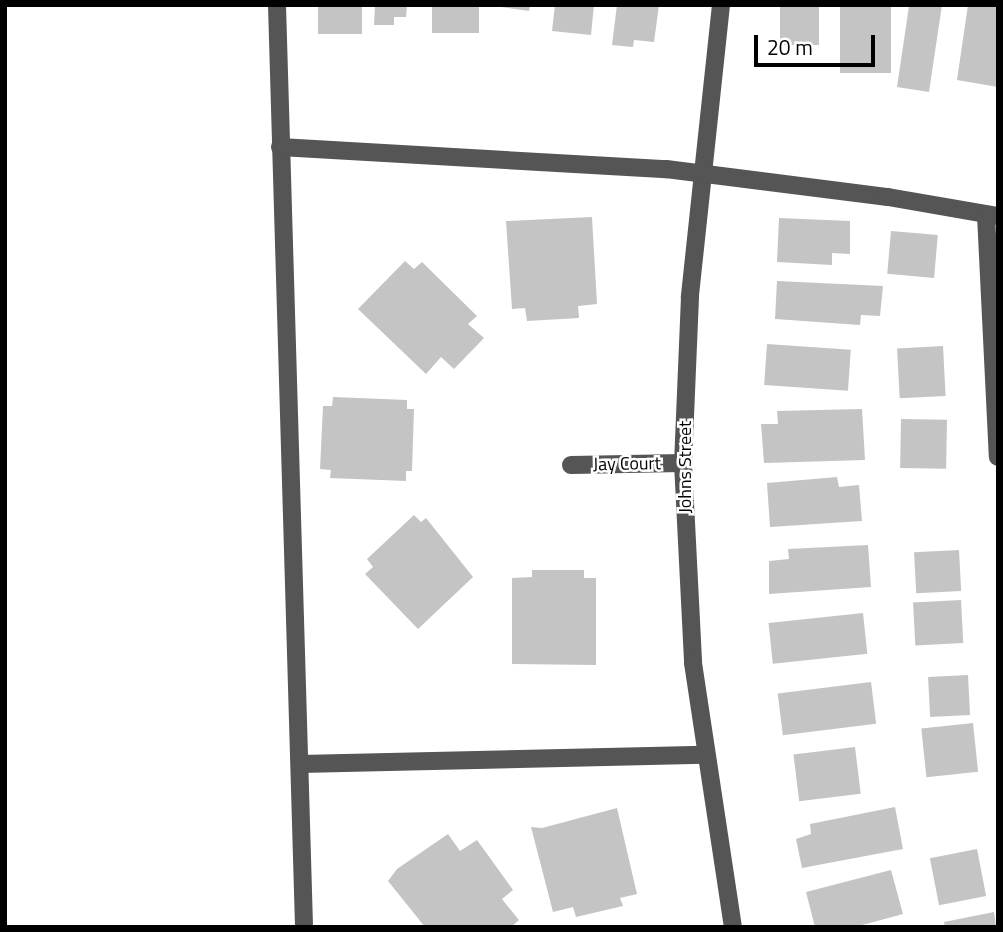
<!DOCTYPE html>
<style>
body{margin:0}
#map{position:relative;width:1003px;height:932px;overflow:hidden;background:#fff;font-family:"Titillium Web",sans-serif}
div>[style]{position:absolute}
.building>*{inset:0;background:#c4c4c4;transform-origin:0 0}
.minor>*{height:18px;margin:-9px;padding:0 9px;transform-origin:9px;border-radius:9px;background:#555}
span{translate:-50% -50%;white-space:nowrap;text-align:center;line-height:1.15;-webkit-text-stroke:5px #fff;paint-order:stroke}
.street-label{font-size:18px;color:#000}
.frame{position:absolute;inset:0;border:7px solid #000;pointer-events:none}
.scale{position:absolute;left:754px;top:35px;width:121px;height:32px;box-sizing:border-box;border:4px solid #000;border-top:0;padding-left:9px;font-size:21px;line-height:24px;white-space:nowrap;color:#000;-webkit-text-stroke:5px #fff;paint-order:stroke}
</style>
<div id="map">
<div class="building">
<div style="left:318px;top:5px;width:44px;height:29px"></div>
<div style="clip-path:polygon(375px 5px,407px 5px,406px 17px,394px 17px,394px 25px,374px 25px)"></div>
<div style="left:432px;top:5px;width:47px;height:28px"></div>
<div style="clip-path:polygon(487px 5px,530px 5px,529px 11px)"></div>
<div style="clip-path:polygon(555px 5px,594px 5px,591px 35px,552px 31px)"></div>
<div style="clip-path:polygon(617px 5px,659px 5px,654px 42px,634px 40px,633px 47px,612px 45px)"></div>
<div style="left:780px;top:5px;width:39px;height:40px"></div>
<div style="left:840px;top:5px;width:51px;height:68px"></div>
<div style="clip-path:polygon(915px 5px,942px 5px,929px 92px,897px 87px,909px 6px)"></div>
<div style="clip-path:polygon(968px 5px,998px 5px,998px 87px,957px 80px)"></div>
<div style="clip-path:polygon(592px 217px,597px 304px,578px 306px,579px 318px,527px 321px,525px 308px,512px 309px,506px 221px)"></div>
<div style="clip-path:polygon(779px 218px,850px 221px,850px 254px,832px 253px,832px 265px,777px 262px)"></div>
<div style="left:891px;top:231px;width:47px;height:43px;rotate:5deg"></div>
<div style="clip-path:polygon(405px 261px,414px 269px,422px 262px,477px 316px,468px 324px,484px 338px,454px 369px,441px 357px,426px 374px,358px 309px)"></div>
<div style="clip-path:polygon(777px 281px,883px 286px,880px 316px,861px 315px,860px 325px,775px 319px)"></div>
<div style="left:767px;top:344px;width:84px;height:41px;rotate:4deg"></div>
<div style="left:943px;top:346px;width:50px;height:46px;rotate:87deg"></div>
<div style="clip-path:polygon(333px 397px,407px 400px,407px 409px,414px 409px,412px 471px,406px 471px,406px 481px,330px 478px,331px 470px,320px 469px,323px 406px,332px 406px)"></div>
<div style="clip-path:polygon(862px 409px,865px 460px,764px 463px,761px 424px,778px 424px,777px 411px)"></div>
<div style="left:901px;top:419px;width:46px;height:49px;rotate:1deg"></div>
<div style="clip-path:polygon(837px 477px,839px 487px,859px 485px,862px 521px,770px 527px,767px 483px)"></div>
<div style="clip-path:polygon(414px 515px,421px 522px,426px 518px,473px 577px,418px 629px,365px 574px,373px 567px,367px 559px)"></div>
<div style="clip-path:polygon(868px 545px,871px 587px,769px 594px,769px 561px,789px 559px,788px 549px)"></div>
<div style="left:959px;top:550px;width:41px;height:45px;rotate:87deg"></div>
<div style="clip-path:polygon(532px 570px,584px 570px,584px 578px,596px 578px,596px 665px,512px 664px,512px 578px,532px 577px)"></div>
<div style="left:961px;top:600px;width:43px;height:48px;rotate:87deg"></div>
<div style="left:863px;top:613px;width:41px;height:95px;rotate:84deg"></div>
<div style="left:968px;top:675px;width:40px;height:40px;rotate:87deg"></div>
<div style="left:871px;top:682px;width:42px;height:94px;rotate:83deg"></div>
<div style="left:973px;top:723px;width:49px;height:52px;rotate:84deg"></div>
<div style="left:855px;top:747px;width:47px;height:62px;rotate:83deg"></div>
<div style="clip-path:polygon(895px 807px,903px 849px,802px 868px,796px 839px,811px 834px,810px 824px)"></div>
<div style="clip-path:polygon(617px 808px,637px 894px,620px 898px,623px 906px,576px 917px,573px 907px,553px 912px,531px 827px,542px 828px)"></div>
<div style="clip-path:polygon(448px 834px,460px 851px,477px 840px,513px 890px,502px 899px,519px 920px,511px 927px,425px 927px,388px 881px,397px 869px)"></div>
<div style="left:977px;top:849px;width:48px;height:48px;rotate:79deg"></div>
<div style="clip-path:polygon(891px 870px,903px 914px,855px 927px,815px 927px,806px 892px)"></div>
<div style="clip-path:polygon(994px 912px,996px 927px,945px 927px,944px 922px)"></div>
</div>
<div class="minor">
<div style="left:277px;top:5px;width:922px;rotate:88.32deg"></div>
<div style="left:721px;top:5px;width:294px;rotate:96.1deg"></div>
<div style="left:690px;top:297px;width:166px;rotate:92.4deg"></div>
<div style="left:683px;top:463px;width:200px;rotate:87.1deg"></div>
<div style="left:693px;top:663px;width:267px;rotate:81.4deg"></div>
<div style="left:280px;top:147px;width:387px;rotate:3.3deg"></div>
<div style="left:666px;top:169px;width:224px;rotate:7.2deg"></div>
<div style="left:888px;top:197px;width:112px;rotate:9.8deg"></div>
<div style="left:986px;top:215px;width:242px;rotate:87.2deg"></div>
<div style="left:571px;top:465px;width:112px;rotate:-1deg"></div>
<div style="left:300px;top:764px;width:404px;rotate:-1.3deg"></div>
</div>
<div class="street-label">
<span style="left:627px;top:464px;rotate:-1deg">Jay Court</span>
<span style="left:685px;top:467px;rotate:-90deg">Johns Street</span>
</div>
<div class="frame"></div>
<div class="scale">20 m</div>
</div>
